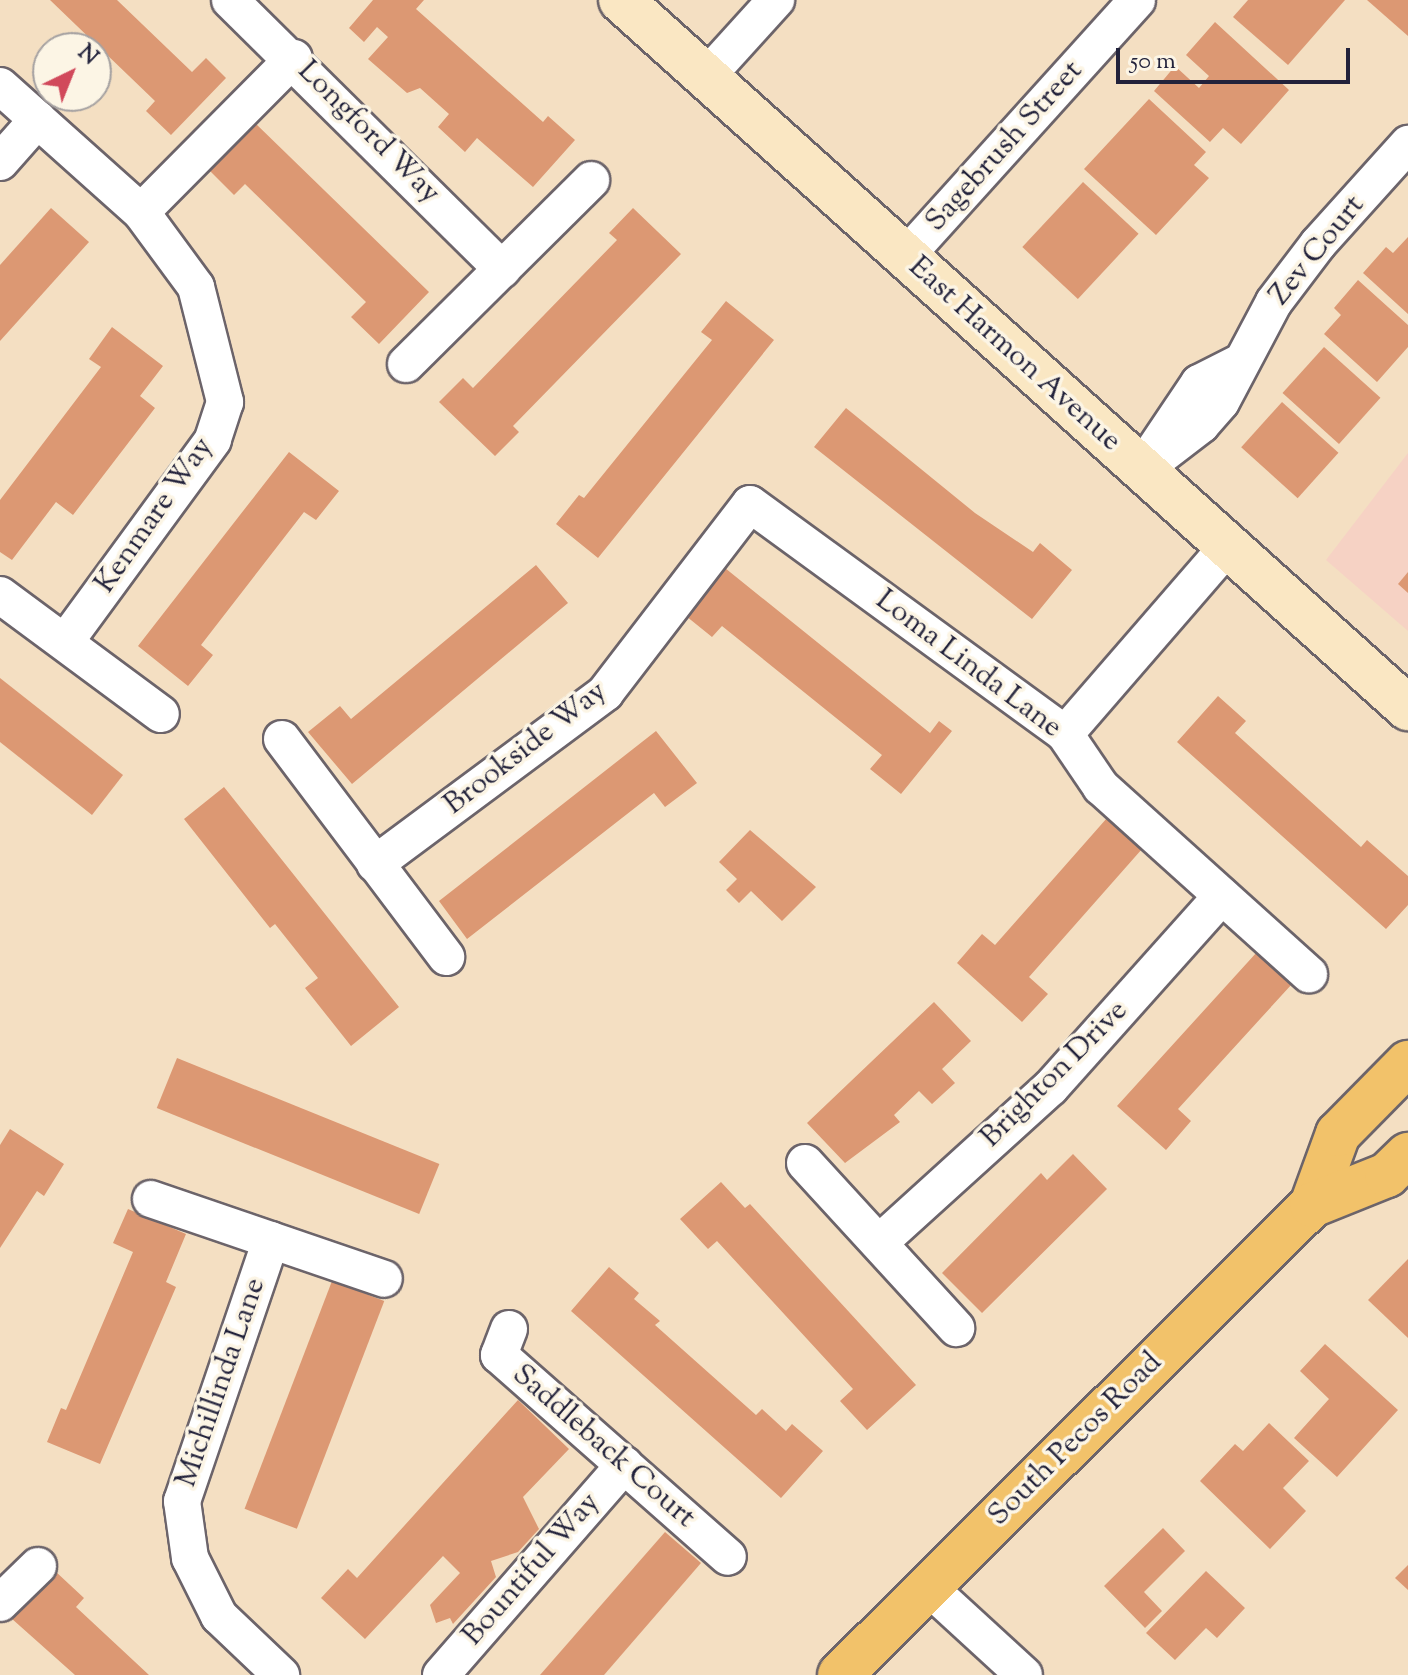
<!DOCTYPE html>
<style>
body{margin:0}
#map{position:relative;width:1408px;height:1675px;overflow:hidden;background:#f4dfc2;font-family:"Sorts Mill Goudy",serif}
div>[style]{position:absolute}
.built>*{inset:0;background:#f6d2c4}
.building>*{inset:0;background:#dc9873;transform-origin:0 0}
.roads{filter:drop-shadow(2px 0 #6c646a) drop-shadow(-2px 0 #6c646a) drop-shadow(0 2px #6c646a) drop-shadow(0 -2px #6c646a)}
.street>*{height:36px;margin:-18px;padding:0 18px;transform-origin:18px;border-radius:18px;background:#fff}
.secondary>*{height:44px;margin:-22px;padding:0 22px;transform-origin:22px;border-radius:22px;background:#fae7c3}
.primary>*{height:44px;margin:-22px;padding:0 22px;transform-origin:22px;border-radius:22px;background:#f2c26a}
span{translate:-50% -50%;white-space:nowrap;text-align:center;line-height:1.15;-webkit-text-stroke:7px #fcf5e5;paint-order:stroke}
.street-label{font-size:30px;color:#22223b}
.north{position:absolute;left:32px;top:32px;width:80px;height:80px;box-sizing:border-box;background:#fcf5e5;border:2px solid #a5a1a1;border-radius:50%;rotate:43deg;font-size:22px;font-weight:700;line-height:32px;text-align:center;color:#22223b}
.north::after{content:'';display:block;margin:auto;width:28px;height:36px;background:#d1495b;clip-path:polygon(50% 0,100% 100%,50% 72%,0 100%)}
.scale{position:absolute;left:1116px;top:48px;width:234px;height:36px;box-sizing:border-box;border:4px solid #22223b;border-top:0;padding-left:10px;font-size:24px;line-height:28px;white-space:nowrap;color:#22223b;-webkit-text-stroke:6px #fcf5e5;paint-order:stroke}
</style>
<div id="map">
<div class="built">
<div style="clip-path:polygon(1408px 453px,1408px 631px,1326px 560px)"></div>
</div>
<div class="building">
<div style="clip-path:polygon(50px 0,117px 0,192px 72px,206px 58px,226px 78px,171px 135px,146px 111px,155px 101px)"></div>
<div style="clip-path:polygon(373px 0,424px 0,416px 9px,543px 122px,548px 116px,575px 140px,533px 187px,477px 138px,465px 152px,438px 127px,449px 114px,420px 88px,407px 93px,368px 59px,388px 37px,377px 27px,364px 42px,349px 28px)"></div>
<div style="clip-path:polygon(1248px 0,1345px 0,1288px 65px,1233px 17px)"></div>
<div style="clip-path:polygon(1367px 0,1408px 0,1408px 36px)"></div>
<div style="clip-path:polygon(1215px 22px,1289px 90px,1241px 144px,1223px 128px,1210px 142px,1154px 91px,1175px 66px,1199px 88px,1209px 76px,1186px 55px)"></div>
<div style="clip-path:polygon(1149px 99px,1206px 152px,1194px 165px,1209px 178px,1156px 235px,1084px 169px)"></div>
<div style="clip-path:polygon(253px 121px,429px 292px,379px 344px,351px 317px,366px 302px,245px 184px,234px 195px,207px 168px)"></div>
<div style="left:1083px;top:182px;width:76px;height:89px;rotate:43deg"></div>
<div style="clip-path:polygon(51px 208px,89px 242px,0 341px,0 265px)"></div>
<div style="clip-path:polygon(633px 208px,681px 254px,513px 426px,519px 432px,495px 456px,439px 402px,463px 378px,473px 388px,617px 240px,609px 233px)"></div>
<div style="clip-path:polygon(1408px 237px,1408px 314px,1363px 273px,1386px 247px,1393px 253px)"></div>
<div style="clip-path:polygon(1358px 280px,1408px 325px,1408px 347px,1377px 382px,1324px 334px,1341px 315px,1334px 308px)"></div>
<div style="clip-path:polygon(726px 301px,774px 340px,598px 558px,556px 524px,579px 495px,584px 498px,712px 340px,701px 332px)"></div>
<div style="clip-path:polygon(112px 327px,163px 366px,140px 396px,155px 408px,73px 515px,56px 502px,12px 560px,0 552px,0 500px,101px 367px,89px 359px)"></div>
<div style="left:1324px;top:347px;width:76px;height:62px;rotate:42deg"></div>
<div style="left:1282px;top:402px;width:76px;height:61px;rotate:42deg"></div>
<div style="clip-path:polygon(846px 408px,975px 513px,1033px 552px,1040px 543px,1072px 570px,1032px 619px,814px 447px)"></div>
<div style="clip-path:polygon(289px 452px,339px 491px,316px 520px,304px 512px,201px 645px,213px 655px,188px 686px,138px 646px)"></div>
<div style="clip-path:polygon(536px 565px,568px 603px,352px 784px,308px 732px,340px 706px,351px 719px)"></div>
<div style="clip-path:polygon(725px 568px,930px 733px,939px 721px,952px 731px,901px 794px,870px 769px,882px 755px,722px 626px,712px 637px,686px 616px)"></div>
<div style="clip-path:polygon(1408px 572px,1408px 593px,1398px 584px)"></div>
<div style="clip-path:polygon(0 678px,123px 775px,92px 815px,0 742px)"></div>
<div style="clip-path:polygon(1218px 696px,1246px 721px,1235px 733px,1361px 847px,1367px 840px,1408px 876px,1408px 905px,1386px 929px,1177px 742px)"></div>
<div style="clip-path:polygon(656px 731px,697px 783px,665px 807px,654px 793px,467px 939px,439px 901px)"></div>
<div style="clip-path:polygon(224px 787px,399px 1007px,351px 1046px,305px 988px,318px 978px,275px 924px,270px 928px,184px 819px)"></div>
<div style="clip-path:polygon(1107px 818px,1142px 849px,1029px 977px,1048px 994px,1022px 1022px,957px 963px,982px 934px,995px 945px)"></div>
<div style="clip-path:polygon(750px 830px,816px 887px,782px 921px,751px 891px,739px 903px,726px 890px,737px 879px,719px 862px)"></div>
<div style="clip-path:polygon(1257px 952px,1292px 984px,1178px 1109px,1191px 1121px,1166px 1150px,1117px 1106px)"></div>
<div style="clip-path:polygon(934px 1002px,971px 1041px,942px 1069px,955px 1083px,932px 1104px,919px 1091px,894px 1115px,900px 1122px,845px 1163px,807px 1123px)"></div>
<div style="left:177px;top:1058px;width:283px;height:54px;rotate:22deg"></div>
<div style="clip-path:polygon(10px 1129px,64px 1164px,44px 1196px,37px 1191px,0 1248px,0 1145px)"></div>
<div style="clip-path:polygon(1073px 1154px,1107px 1189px,982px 1313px,942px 1273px,1041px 1173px,1047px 1180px)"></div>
<div style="clip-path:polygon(721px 1182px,745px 1208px,750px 1204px,916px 1385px,867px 1430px,840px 1401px,853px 1389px,717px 1241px,708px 1249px,680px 1219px)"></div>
<div style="clip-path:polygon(128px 1209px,186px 1234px,166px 1282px,176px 1287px,100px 1464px,47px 1442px,61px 1408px,66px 1410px,133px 1252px,113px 1243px)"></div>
<div style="clip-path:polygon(1408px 1259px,1408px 1338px,1368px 1300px)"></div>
<div style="clip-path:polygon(609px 1267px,639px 1293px,634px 1299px,660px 1321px,655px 1325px,756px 1415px,762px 1409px,786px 1431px,792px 1424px,823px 1451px,781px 1498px,571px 1311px)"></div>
<div style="left:332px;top:1281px;width:56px;height:244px;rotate:21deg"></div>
<div style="clip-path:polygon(1325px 1344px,1398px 1410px,1337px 1477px,1294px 1438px,1329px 1399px,1300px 1371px)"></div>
<div style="clip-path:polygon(518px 1400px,569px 1449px,523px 1497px,539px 1529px,518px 1552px,491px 1561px,496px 1577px,453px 1624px,450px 1618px,436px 1623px,430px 1605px,460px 1573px,443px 1556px,365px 1639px,321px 1598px,348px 1569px,357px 1578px)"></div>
<div style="clip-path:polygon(1269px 1423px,1309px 1461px,1283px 1488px,1306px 1511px,1270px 1549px,1200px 1481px,1235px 1444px,1243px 1451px)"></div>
<div style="clip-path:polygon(1163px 1528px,1185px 1551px,1144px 1592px,1162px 1611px,1145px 1628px,1104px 1586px)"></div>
<div style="clip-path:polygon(665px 1532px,701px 1563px,604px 1675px,540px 1675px)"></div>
<div style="clip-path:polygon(1408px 1565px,1408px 1590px,1395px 1578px)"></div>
<div style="clip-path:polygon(55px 1571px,84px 1598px,76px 1607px,149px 1675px,75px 1675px,11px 1618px)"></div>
<div style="clip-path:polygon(1206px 1571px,1245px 1608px,1217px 1638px,1206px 1628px,1175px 1660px,1146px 1633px)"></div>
</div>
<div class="roads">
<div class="street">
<div style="left:230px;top:0;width:383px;rotate:44.7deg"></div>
<div style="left:707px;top:76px;width:103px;rotate:-47.8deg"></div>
<div style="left:0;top:86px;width:189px;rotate:41.8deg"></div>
<div style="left:141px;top:212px;width:93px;rotate:53.7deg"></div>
<div style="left:196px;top:287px;width:119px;rotate:75.8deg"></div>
<div style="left:225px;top:402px;width:40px;rotate:108deg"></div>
<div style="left:213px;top:440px;width:250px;rotate:126.2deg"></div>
<div style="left:0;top:162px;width:57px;rotate:-48.5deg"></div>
<div style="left:141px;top:212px;width:217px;rotate:-45.2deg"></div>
<div style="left:905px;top:257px;width:346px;rotate:-47.9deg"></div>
<div style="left:406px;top:364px;width:261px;rotate:-44.8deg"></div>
<div style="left:1150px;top:456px;width:88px;rotate:-56.1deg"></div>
<div style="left:1199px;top:383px;width:42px;rotate:-26.6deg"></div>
<div style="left:1141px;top:471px;width:76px;rotate:-37.5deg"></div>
<div style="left:1201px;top:425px;width:30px;rotate:-49deg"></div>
<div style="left:1221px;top:402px;width:113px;rotate:-62.1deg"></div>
<div style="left:1274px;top:302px;width:73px;rotate:-52.8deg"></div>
<div style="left:1318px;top:244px;width:135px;rotate:-48deg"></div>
<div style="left:0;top:595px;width:200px;rotate:36.5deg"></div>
<div style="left:1065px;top:734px;width:249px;rotate:-49.1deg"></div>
<div style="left:282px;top:739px;width:273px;rotate:53deg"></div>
<div style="left:375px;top:864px;width:287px;rotate:-36.6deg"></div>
<div style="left:605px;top:693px;width:238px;rotate:-52.5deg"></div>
<div style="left:750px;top:504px;width:390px;rotate:36.1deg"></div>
<div style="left:1065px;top:734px;width:64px;rotate:55.8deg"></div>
<div style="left:1101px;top:787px;width:280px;rotate:42deg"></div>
<div style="left:805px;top:1163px;width:224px;rotate:47.5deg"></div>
<div style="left:151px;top:1199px;width:246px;rotate:18.9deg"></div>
<div style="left:271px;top:1240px;width:276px;rotate:108.8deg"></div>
<div style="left:182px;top:1501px;width:58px;rotate:82deg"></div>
<div style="left:190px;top:1558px;width:65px;rotate:63.4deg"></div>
<div style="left:219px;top:1616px;width:86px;rotate:43.6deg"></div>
<div style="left:879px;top:1243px;width:232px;rotate:-42.2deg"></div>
<div style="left:1051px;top:1087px;width:256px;rotate:-48.2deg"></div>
<div style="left:509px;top:1329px;width:28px;rotate:111deg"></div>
<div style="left:499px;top:1355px;width:305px;rotate:41.4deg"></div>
<div style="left:928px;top:1587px;width:130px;rotate:42.5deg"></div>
<div style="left:0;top:1603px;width:53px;rotate:-44.2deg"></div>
<div style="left:441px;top:1675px;width:279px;rotate:-48.9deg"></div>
</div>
<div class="secondary">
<div style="left:621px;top:0;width:1059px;rotate:41.98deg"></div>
</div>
<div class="primary">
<div style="left:1312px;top:1205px;width:76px;rotate:-69.9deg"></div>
<div style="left:1338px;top:1134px;width:100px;rotate:-45.4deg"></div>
<div style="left:840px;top:1675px;width:666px;rotate:-44.88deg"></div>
<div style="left:1312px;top:1205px;width:81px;rotate:-21.8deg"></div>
<div style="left:1387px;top:1175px;width:29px;rotate:-44deg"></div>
</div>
</div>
<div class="street-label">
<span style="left:368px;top:133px;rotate:45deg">Longford Way</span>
<span style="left:1005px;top:147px;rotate:-48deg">Sagebrush Street</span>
<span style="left:1318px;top:251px;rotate:-51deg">Zev Court</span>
<span style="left:1014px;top:355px;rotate:42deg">East Harmon Avenue</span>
<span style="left:155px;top:516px;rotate:-55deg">Kenmare Way</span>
<span style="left:968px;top:665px;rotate:37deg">Loma Linda Lane</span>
<span style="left:526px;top:749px;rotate:-38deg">Brookside Way</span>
<span style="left:1055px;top:1075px;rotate:-45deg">Brighton Drive</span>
<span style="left:222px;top:1383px;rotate:-71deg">Michillinda Lane</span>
<span style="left:1076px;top:1440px;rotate:-45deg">South Pecos Road</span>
<span style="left:603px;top:1447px;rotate:41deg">Saddleback Court</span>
<span style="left:532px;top:1570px;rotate:-49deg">Bountiful Way</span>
</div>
<div class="north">N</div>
<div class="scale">50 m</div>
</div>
